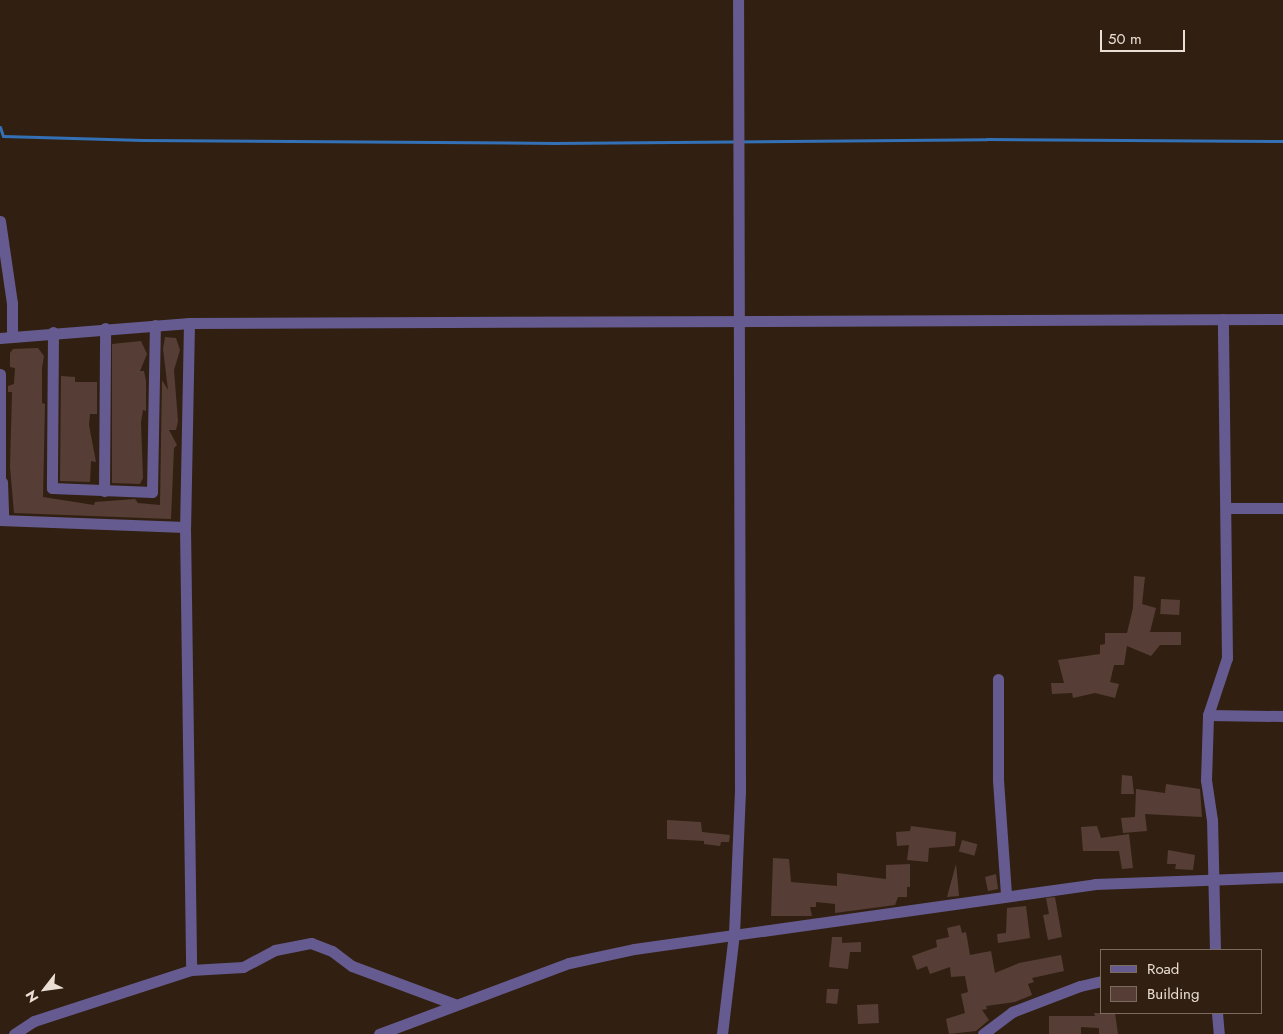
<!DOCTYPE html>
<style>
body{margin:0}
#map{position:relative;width:1283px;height:1034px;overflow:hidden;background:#312011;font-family:Jost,sans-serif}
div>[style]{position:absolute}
.stream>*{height:3px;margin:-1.5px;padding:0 1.5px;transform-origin:1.5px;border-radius:1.5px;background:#3470b6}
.building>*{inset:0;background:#563e36;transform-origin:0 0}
.minor>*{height:11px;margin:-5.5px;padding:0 5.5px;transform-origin:5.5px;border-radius:5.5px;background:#665b90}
span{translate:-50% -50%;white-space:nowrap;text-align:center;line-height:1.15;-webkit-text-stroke:4px #312011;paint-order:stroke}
.legend{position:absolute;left:1100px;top:949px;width:162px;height:65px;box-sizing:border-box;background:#312011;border:1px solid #7b6c5f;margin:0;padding:6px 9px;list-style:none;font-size:15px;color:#eaded5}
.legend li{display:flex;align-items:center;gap:10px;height:25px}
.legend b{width:25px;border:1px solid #7b6c5f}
.north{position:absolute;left:20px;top:964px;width:50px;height:50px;-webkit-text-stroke:4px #312011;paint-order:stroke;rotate:240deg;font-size:14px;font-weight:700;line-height:20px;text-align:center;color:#eaded5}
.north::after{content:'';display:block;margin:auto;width:18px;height:22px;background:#eaded5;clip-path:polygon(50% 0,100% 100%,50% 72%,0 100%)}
.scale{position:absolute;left:1100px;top:30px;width:85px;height:22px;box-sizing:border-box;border:2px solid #eaded5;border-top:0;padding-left:6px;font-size:15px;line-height:18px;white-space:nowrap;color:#eaded5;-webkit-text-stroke:4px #312011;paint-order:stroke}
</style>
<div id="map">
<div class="stream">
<div style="left:0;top:127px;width:9px;rotate:72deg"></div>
<div style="left:3px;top:136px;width:140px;rotate:1.6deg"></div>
<div style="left:143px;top:140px;width:412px;rotate:0.4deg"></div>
<div style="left:555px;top:143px;width:432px;rotate:-0.5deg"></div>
<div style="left:987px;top:139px;width:296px;rotate:0.4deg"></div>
</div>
<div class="building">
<div style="clip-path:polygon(165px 337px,176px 338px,180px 350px,174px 370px,178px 421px,176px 430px,169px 430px,177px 445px,174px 448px,171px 519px,14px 513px,10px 467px,12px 392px,8px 392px,8px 386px,14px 384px,15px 368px,10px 367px,10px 353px,13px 349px,38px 348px,44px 356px,42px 368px,42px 403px,45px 404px,43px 497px,94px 505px,95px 502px,135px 499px,138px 503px,160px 505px,162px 380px,168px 390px,163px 349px)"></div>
<div style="clip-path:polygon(141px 341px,147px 354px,140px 371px,144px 371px,146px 381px,146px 411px,143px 410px,141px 422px,143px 478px,140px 484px,112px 483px,112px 344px)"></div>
<div style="clip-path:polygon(61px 376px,75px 377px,75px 382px,97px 382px,97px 414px,90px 414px,89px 425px,96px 462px,91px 461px,90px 482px,60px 481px)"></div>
<div style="clip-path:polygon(1134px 576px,1145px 577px,1142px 604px,1156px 608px,1150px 632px,1181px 632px,1181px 645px,1160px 645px,1151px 656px,1127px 646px,1124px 665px,1114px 665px,1110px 682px,1119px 684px,1115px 698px,1095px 693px,1073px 698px,1072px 693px,1052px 694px,1051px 683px,1064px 683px,1058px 660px,1100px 654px,1100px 645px,1105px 644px,1105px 633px,1127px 633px,1133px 608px)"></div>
<div style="left:1161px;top:599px;width:19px;height:15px;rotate:3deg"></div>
<div style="clip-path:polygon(1122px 775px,1132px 776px,1134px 794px,1121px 794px)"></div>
<div style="clip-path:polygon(1166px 784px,1200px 789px,1202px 817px,1145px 814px,1147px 831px,1123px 833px,1121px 818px,1135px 817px,1136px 789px,1165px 793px)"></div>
<div style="clip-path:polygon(667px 820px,701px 822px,702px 832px,730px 835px,729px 842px,721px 842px,720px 846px,704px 844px,704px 841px,667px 839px)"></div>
<div style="clip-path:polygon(911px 826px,956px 832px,955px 846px,929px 848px,928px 862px,907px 860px,909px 845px,897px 846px,896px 832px,910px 831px)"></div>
<div style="clip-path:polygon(1097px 826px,1101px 838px,1129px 834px,1133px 868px,1122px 869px,1119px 851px,1083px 851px,1081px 827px)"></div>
<div style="left:962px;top:840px;width:16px;height:12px;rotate:15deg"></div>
<div style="clip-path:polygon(1168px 850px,1195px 855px,1193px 870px,1175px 869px,1176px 864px,1167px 864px)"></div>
<div style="clip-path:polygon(773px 858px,789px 859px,791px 882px,837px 886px,837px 873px,886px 879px,886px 865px,910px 864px,910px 887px,907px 887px,907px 897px,898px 897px,895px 905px,835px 913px,835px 904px,816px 902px,816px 907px,810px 907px,812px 916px,771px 916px)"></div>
<div style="clip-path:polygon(956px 864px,959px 896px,947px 897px)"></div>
<div style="clip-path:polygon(996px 874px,998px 889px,988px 891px,985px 877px)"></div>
<div style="clip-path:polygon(1055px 897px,1062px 937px,1048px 940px,1043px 915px,1049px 914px,1046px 898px)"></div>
<div style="clip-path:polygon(1026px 906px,1030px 938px,998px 943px,997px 934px,1006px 933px,1007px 908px)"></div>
<div style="clip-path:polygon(960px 925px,962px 933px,966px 932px,970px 955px,991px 951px,995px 973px,1019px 963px,1061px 955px,1064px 971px,1032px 978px,1034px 982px,1028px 984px,1032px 995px,1015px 1002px,986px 1006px,987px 1009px,982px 1010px,989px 1020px,976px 1031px,949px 1034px,946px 1019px,965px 1013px,961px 994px,968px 992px,965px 976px,951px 977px,950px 967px,930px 974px,927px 966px,917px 970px,912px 956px,937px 947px,936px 940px,949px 937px,947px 928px)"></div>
<div style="clip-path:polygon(832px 937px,842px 937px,842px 943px,861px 942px,861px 952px,850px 952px,848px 969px,829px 967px)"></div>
<div style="clip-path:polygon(827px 989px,839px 989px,837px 1004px,826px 1003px)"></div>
<div style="left:878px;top:1004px;width:19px;height:21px;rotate:87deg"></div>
<div style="clip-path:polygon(1094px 1013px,1115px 1013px,1118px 1034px,1099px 1034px,1099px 1028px,1081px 1027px,1081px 1034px,1049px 1034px,1049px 1016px,1095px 1016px)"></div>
</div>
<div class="minor">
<div style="left:0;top:221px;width:83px;rotate:81.7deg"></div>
<div style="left:12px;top:303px;width:34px;rotate:90deg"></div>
<div style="left:189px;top:323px;width:204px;rotate:91.1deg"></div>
<div style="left:185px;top:527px;width:443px;rotate:89.2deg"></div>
<div style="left:53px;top:332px;width:156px;rotate:90.4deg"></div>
<div style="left:52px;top:488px;width:100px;rotate:2.3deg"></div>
<div style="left:152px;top:492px;width:167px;rotate:-89deg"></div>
<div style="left:0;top:338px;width:190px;rotate:-4.5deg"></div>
<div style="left:189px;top:323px;width:1094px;rotate:-0.21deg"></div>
<div style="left:0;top:374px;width:108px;rotate:90deg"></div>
<div style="left:2px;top:482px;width:38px;rotate:88deg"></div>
<div style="left:104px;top:491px;width:163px;rotate:-89.6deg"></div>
<div style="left:1226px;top:508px;width:57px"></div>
<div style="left:0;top:520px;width:185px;rotate:2.2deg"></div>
<div style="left:998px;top:679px;width:101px;rotate:90deg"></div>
<div style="left:998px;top:780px;width:114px;rotate:86deg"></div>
<div style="left:1208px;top:715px;width:75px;rotate:0.8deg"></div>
<div style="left:1215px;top:950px;width:130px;rotate:-91.3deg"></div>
<div style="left:1212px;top:820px;width:40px;rotate:-98.5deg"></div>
<div style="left:1206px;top:780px;width:65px;rotate:-88.2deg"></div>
<div style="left:1208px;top:715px;width:60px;rotate:-71.6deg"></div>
<div style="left:1227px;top:658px;width:339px;rotate:-90.7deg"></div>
<div style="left:1217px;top:1013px;width:21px;rotate:85deg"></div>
<div style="left:14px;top:1034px;width:24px;rotate:-33deg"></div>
<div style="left:34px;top:1021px;width:165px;rotate:-18deg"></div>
<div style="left:191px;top:970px;width:52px;rotate:-3.3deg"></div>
<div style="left:243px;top:967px;width:36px;rotate:-28deg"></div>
<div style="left:275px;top:950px;width:37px;rotate:-11deg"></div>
<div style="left:311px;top:943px;width:22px;rotate:21deg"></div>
<div style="left:332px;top:951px;width:25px;rotate:37deg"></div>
<div style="left:352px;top:966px;width:109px;rotate:20.4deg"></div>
<div style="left:379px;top:1034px;width:203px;rotate:-20.5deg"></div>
<div style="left:569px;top:963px;width:66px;rotate:-12.2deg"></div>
<div style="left:634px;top:949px;width:466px;rotate:-8deg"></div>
<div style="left:1095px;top:884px;width:188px;rotate:-2.1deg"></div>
<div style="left:722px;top:1034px;width:101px;rotate:-83.2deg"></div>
<div style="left:734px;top:934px;width:143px;rotate:-87.6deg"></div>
<div style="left:740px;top:791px;width:791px;rotate:-90.14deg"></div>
<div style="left:983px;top:1034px;width:36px;rotate:-37deg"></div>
<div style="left:1012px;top:1012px;width:73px;rotate:-20.9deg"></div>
<div style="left:1080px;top:986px;width:23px;rotate:-13deg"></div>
</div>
<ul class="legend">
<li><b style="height:6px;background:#665b90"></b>Road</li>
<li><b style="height:14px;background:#563e36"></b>Building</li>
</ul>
<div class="north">N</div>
<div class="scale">50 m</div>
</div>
